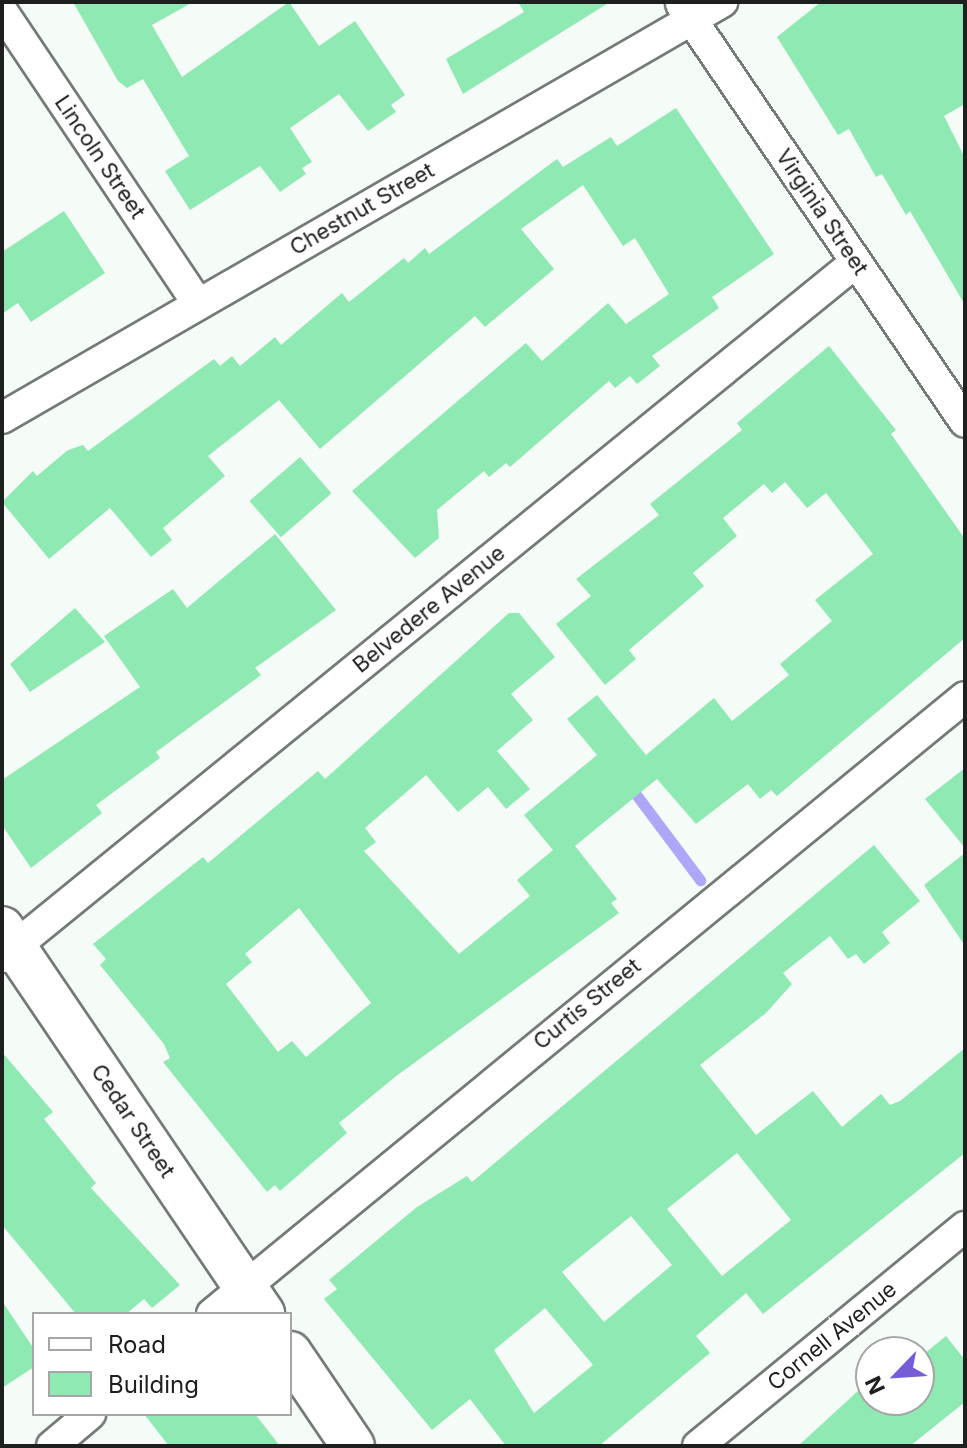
<!DOCTYPE html>
<style>
body{margin:0}
#map{position:relative;width:967px;height:1448px;overflow:hidden;background:#f5fbf7;font-family:Inter,sans-serif}
div>[style]{position:absolute}
.stream>*{height:11px;margin:-5.5px;padding:0 5.5px;transform-origin:5.5px;border-radius:5.5px;background:#afa6f7}
.building>*{inset:0;background:#8fe9b3;transform-origin:0 0}
.roads{filter:drop-shadow(2px 0 #747a76) drop-shadow(-2px 0 #747a76) drop-shadow(0 2px #747a76) drop-shadow(0 -2px #747a76)}
.street>*{height:30px;margin:-15px;padding:0 15px;transform-origin:15px;border-radius:15px;background:#fff}
.secondary>*{height:42px;margin:-21px;padding:0 21px;transform-origin:21px;border-radius:21px;background:#fff}
span{translate:-50% -50%;white-space:nowrap;text-align:center;line-height:1.15;-webkit-text-stroke:6px #fff;paint-order:stroke}
.street-label{font-size:22px;color:#1d201e}
.frame{position:absolute;inset:0;border:4px solid #1d201e;pointer-events:none}
.legend{position:absolute;left:32px;top:1312px;width:260px;height:104px;box-sizing:border-box;background:#fff;border:2px solid #a5a6a5;margin:0;padding:10px 14px;list-style:none;font-size:24px;color:#1d201e}
.legend li{display:flex;align-items:center;gap:16px;height:40px}
.legend b{width:40px;border:2px solid #a5a6a5}
.north{position:absolute;left:855px;top:1336px;width:80px;height:80px;box-sizing:border-box;background:#fff;border:2px solid #a5a6a5;border-radius:50%;rotate:245deg;font-size:22px;font-weight:700;line-height:32px;text-align:center;color:#1d201e}
.north::after{content:'';display:block;margin:auto;width:28px;height:36px;background:#765cd7;clip-path:polygon(50% 0,100% 100%,50% 72%,0 100%)}
</style>
<div id="map">
<div class="stream">
<div style="left:629px;top:785px;width:119px;rotate:53.2deg"></div>
</div>
<div class="building">
<div style="clip-path:polygon(73px 2px,193px 2px,152px 25px,182px 77px,289px 2px,319px 46px,355px 21px,405px 95px,391px 105px,396px 112px,368px 131px,339px 94px,290px 128px,312px 162px,302px 168px,306px 174px,280px 192px,260px 166px,190px 210px,165px 171px,189px 156px,143px 79px,127px 88px,118px 81px)"></div>
<div style="clip-path:polygon(518px 2px,610px 2px,463px 94px,446px 59px,524px 12px)"></div>
<div style="clip-path:polygon(821px 2px,965px 2px,965px 104px,944px 116px,965px 158px,965px 305px,910px 211px,906px 215px,882px 174px,876px 177px,849px 129px,838px 135px,777px 37px)"></div>
<div style="clip-path:polygon(676px 108px,774px 254px,712px 297px,719px 308px,652px 356px,660px 366px,637px 384px,630px 376px,615px 388px,609px 381px,510px 467px,506px 463px,489px 477px,484px 471px,437px 510px,439px 538px,415px 558px,352px 491px,526px 343px,542px 361px,608px 303px,626px 324px,669px 294px,635px 238px,623px 246px,583px 185px,521px 229px,554px 269px,485px 327px,475px 316px,320px 449px,279px 400px,208px 456px,225px 476px,163px 528px,172px 540px,151px 557px,110px 508px,49px 559px,2px 502px,33px 471px,37px 476px,68px 450px,83px 445px,88px 451px,214px 359px,220px 366px,232px 356px,240px 366px,275px 337px,281px 345px,342px 293px,349px 302px,404px 258px,408px 263px,425px 248px,429px 254px,557px 159px,563px 167px,611px 137px,617px 146px)"></div>
<div style="clip-path:polygon(64px 211px,105px 273px,31px 322px,18px 303px,2px 314px,2px 252px)"></div>
<div style="clip-path:polygon(evenodd,829px 346px,896px 430px,891px 434px,965px 539px,965px 638px,777px 796px,771px 790px,760px 799px,748px 784px,696px 824px,657px 779px,575px 846px,617px 899px,611px 903px,619px 913px,395px 1077px,339px 1123px,347px 1133px,280px 1191px,275px 1185px,267px 1192px,163px 1062px,170px 1058px,164px 1044px,100px 965px,106px 959px,93px 944px,203px 857px,208px 863px,318px 771px,325px 779px,509px 613px,519px 613px,555px 657px,511px 694px,533px 720px,497px 751px,530px 789px,506px 809px,488px 787px,458px 812px,426px 775px,365px 828px,376px 842px,364px 851px,459px 954px,530px 896px,517px 880px,553px 850px,524px 815px,597px 755px,567px 719px,597px 695px,646px 755px,714px 698px,732px 721px,789px 675px,780px 664px,832px 621px,815px 600px,873px 554px,826px 493px,807px 508px,785px 482px,772px 493px,764px 484px,723px 518px,737px 536px,693px 573px,704px 586px,629px 650px,636px 659px,605px 685px,556px 624px,591px 596px,576px 579px,659px 515px,650px 504px,742px 430px,737px 423px,829px 346px,299px 908px,371px 1003px,306px 1057px,292px 1041px,278px 1052px,226px 984px,252px 962px,245px 954px,299px 908px)"></div>
<div style="left:300px;top:457px;width:48px;height:67px;rotate:49deg"></div>
<div style="clip-path:polygon(275px 534px,336px 610px,255px 668px,261px 675px,156px 752px,160px 758px,96px 805px,102px 813px,31px 868px,2px 825px,2px 780px,140px 687px,104px 636px,173px 589px,187px 608px)"></div>
<div style="clip-path:polygon(75px 608px,105px 642px,30px 692px,10px 664px)"></div>
<div style="clip-path:polygon(965px 768px,965px 848px,925px 799px)"></div>
<div style="clip-path:polygon(evenodd,874px 845px,920px 901px,882px 932px,890px 943px,864px 964px,856px 954px,848px 959px,830px 936px,783px 973px,792px 984px,766px 1013px,700px 1065px,756px 1135px,813px 1091px,842px 1127px,881px 1094px,890px 1105px,900px 1101px,965px 1048px,965px 1153px,763px 1314px,746px 1293px,696px 1336px,710px 1353px,599px 1446px,506px 1446px,470px 1399px,432px 1430px,324px 1299px,337px 1289px,329px 1280px,417px 1207px,467px 1176px,472px 1182px,874px 845px,737px 1153px,791px 1220px,722px 1276px,667px 1209px,737px 1153px,874px 845px,631px 1216px,672px 1265px,604px 1322px,562px 1272px,631px 1216px,874px 845px,545px 1308px,593px 1365px,534px 1413px,494px 1350px,545px 1308px)"></div>
<div style="clip-path:polygon(965px 853px,965px 946px,924px 885px)"></div>
<div style="clip-path:polygon(2px 1052px,53px 1112px,44px 1119px,96px 1183px,91px 1188px,180px 1285px,152px 1308px,144px 1299px,126px 1314px,76px 1314px,2px 1225px)"></div>
<div style="clip-path:polygon(2px 1301px,34px 1349px,34px 1367px,2px 1388px)"></div>
<div style="clip-path:polygon(946px 1336px,965px 1360px,965px 1402px,910px 1446px,798px 1446px,871px 1379px,871px 1400px,919px 1400px,919px 1358px)"></div>
<div style="clip-path:polygon(144px 1414px,255px 1414px,280px 1446px,169px 1446px)"></div>
</div>
<div class="roads">
<div class="street">
<div style="left:681px;top:4px;width:505px;rotate:55.81deg"></div>
<div style="left:2px;top:11px;width:353px;rotate:56.2deg"></div>
<div style="left:2px;top:418px;width:832px;rotate:-30.02deg"></div>
<div style="left:2px;top:957px;width:1101px;rotate:-39.14deg"></div>
<div style="left:212px;top:1314px;width:973px;rotate:-39.33deg"></div>
<div style="left:52px;top:1446px;width:50px;rotate:-40.1deg"></div>
<div style="left:698px;top:1446px;width:345px;rotate:-39.4deg"></div>
</div>
<div class="secondary">
<div style="left:2px;top:928px;width:466px;rotate:55.9deg"></div>
<div style="left:290px;top:1353px;width:112px;rotate:55.9deg"></div>
</div>
</div>
<div class="street-label">
<span style="left:100px;top:157px;rotate:56deg">Lincoln Street</span>
<span style="left:362px;top:209px;rotate:-30deg">Chestnut Street</span>
<span style="left:822px;top:212px;rotate:56deg">Virginia Street</span>
<span style="left:429px;top:609px;rotate:-39deg">Belvedere Avenue</span>
<span style="left:587px;top:1004px;rotate:-39deg">Curtis Street</span>
<span style="left:133px;top:1121px;rotate:56deg">Cedar Street</span>
<span style="left:832px;top:1336px;rotate:-39deg">Cornell Avenue</span>
</div>
<div class="frame"></div>
<ul class="legend">
<li><b style="height:10px;background:#fff"></b>Road</li>
<li><b style="height:22px;background:#8fe9b3"></b>Building</li>
</ul>
<div class="north">N</div>
</div>
